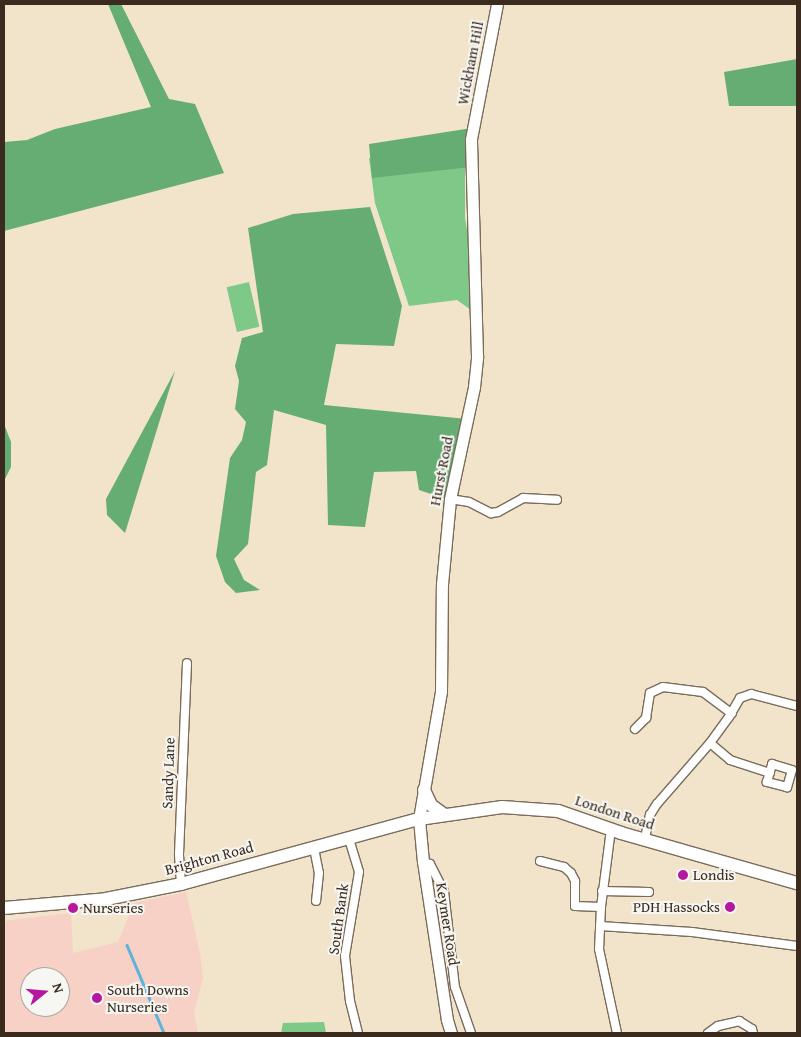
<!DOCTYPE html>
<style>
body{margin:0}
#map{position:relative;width:801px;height:1037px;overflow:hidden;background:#f1e4cb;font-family:"Gentium Book Plus",serif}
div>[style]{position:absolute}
.built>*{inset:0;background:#f7d1c6}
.green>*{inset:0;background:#7ec987;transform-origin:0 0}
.forest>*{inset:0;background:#66ad74}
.stream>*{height:2.5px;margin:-1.25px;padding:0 1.25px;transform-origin:1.25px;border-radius:1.25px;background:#5db3d9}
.roads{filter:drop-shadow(1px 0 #7b6b5b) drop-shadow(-1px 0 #7b6b5b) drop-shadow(0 1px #7b6b5b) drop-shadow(0 -1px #7b6b5b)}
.street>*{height:8px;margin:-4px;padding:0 4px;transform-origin:4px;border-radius:4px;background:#fff}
.secondary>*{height:11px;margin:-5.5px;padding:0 5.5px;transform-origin:5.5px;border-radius:5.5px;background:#fff}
.primary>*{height:12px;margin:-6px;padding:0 6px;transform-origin:6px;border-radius:6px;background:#fff}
.dots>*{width:14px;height:14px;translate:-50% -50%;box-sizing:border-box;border:2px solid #f6f6f2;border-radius:50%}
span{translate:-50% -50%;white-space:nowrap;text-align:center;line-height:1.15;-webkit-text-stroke:4px #f6f6f2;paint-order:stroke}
.street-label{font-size:15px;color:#3b2a1e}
.poi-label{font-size:15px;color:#3b2a1e}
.left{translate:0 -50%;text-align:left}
.right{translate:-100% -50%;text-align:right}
.frame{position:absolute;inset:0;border:5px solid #3b2a1e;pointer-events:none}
.north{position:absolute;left:20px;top:967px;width:50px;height:50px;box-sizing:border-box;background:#f6f6f2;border:1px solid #aba49d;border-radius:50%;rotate:73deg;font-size:14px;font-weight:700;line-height:20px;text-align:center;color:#3b2a1e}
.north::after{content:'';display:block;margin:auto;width:18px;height:22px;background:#b5179e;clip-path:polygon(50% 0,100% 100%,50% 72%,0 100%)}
</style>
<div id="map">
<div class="built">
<div style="clip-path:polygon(evenodd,186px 892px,200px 953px,203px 978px,194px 1013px,198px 1033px,4px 1033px,4px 921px,71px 913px,73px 953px,118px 942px,134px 903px,186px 892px,30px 977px,60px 977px,60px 1007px,30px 1007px,30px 977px)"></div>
</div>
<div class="green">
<div style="clip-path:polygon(465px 149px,465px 218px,472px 259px,475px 313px,457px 300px,409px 306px,375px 203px,369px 158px)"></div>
<div style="left:249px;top:282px;width:46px;height:23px;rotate:77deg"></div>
<div style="clip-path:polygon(324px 1022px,326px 1033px,281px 1033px,283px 1023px)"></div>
</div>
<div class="forest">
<div style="clip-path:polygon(108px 4px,121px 4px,169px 99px,195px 104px,224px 173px,4px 231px,4px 142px,27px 140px,55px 129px,151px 107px)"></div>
<div style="clip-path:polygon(797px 59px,797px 106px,729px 106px,724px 72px)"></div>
<div style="clip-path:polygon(472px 128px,471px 167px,372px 178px,369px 144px)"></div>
<div style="clip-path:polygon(370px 207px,402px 306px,394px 346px,336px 344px,324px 405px,467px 419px,458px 503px,419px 490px,416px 471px,374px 472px,365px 527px,328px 525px,326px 425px,274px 410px,267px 465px,256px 472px,248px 544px,234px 559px,244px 580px,260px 590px,236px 593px,225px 582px,216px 556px,230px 458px,242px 440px,246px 422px,235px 409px,239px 381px,235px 366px,242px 338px,263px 332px,248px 228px,293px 214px)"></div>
<div style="clip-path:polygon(175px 371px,125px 533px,107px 515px,106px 499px)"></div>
<div style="clip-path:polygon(4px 424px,11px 442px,11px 467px,4px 481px)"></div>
</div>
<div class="stream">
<div style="left:127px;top:945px;width:95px;rotate:67.2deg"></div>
</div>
<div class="roads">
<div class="street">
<div style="left:450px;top:499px;width:19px;rotate:9deg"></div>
<div style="left:469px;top:502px;width:25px;rotate:27deg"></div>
<div style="left:491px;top:513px;width:7px;rotate:-8deg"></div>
<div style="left:498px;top:512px;width:29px;rotate:-29deg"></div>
<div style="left:523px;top:498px;width:34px;rotate:3deg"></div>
<div style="left:635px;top:729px;width:16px;rotate:-45deg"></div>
<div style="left:646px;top:718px;width:25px;rotate:-81deg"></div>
<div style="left:650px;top:693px;width:14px;rotate:-25deg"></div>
<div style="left:663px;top:687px;width:40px;rotate:7.1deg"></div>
<div style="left:703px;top:692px;width:36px;rotate:37deg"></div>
<div style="left:710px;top:743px;width:26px;rotate:40deg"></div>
<div style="left:730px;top:760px;width:42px;rotate:18deg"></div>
<div style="left:772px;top:764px;width:21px;rotate:17deg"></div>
<div style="left:792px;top:770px;width:18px;rotate:106deg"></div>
<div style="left:787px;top:787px;width:21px;rotate:-166deg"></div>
<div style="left:767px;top:782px;width:19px;rotate:-74deg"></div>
<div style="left:611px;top:829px;width:79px;rotate:97.3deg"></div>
<div style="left:601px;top:907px;width:42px;rotate:92.7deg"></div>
<div style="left:599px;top:949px;width:86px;rotate:77.9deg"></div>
<div style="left:645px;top:838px;width:24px;rotate:-78deg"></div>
<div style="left:650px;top:815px;width:13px;rotate:-58deg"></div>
<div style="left:657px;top:804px;width:81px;rotate:-49deg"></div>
<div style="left:710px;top:743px;width:32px;rotate:-54deg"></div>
<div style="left:729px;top:717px;width:22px;rotate:-60deg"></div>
<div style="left:740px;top:698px;width:12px;rotate:-20deg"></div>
<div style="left:751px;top:694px;width:48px;rotate:14.6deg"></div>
<div style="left:349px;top:839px;width:34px;rotate:73deg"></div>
<div style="left:359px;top:872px;width:85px;rotate:99.5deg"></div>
<div style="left:345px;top:956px;width:45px;rotate:83.7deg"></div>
<div style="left:350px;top:1001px;width:33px;rotate:76deg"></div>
<div style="left:314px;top:848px;width:25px;rotate:79deg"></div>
<div style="left:319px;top:873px;width:28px;rotate:96deg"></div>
<div style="left:540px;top:861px;width:25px;rotate:14deg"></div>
<div style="left:564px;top:867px;width:9px;rotate:41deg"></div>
<div style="left:571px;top:873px;width:9px;rotate:63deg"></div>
<div style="left:575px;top:881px;width:25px;rotate:90deg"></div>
<div style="left:575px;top:906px;width:26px;rotate:2deg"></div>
<div style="left:423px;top:862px;width:7px;rotate:16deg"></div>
<div style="left:430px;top:864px;width:30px;rotate:63deg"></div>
<div style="left:444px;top:891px;width:97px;rotate:83.5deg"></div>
<div style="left:455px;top:987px;width:49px;rotate:70.8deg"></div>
<div style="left:181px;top:884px;width:30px;rotate:-94deg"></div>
<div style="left:179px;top:854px;width:191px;rotate:-87.6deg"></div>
<div style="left:602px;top:891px;width:47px;rotate:1.2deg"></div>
<div style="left:600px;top:926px;width:92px;rotate:3.7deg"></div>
<div style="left:692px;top:932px;width:106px;rotate:7.6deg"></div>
<div style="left:708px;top:1033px;width:12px;rotate:-35deg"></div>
<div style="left:718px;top:1026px;width:22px;rotate:-13deg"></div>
<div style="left:739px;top:1021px;width:15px;rotate:32deg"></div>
<div style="left:752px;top:1029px;width:4px;rotate:76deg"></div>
</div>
<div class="secondary">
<div style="left:451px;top:1033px;width:14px;rotate:-107deg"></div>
<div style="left:447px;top:1020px;width:160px;rotate:-98.6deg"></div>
<div style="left:423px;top:862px;width:43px;rotate:-95.3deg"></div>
<div style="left:419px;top:819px;width:130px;rotate:-80.2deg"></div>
<div style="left:441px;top:691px;width:107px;rotate:-89.5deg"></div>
<div style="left:442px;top:584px;width:85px;rotate:-84.6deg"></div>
<div style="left:450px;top:499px;width:115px;rotate:-77.9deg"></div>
<div style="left:474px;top:387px;width:31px;rotate:-84deg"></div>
<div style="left:477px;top:356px;width:217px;rotate:-91.6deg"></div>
<div style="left:471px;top:139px;width:137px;rotate:-79.1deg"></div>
</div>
<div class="primary">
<div style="left:424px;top:790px;width:17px;rotate:65deg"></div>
<div style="left:431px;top:805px;width:17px;rotate:36deg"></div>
<div style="left:4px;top:908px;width:102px;rotate:-5deg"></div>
<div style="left:106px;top:899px;width:76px;rotate:-11.3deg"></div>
<div style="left:181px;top:884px;width:247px;rotate:-15.3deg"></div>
<div style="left:419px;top:819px;width:84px;rotate:-8.2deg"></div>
<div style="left:502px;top:807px;width:56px;rotate:4.1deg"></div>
<div style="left:558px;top:811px;width:67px;rotate:19.2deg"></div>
<div style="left:621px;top:833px;width:183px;rotate:15.9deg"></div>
</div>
</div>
<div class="dots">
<div style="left:683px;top:875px;background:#b5179e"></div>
<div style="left:730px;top:907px;background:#b5179e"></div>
<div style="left:73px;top:908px;background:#b5179e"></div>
<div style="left:97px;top:998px;background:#b5179e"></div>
</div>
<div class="street-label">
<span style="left:470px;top:63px;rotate:-79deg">Wickham Hill</span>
<span style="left:441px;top:471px;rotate:-79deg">Hurst Road</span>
<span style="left:168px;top:773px;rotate:-88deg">Sandy Lane</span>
<span style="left:615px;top:812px;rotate:18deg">London Road</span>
<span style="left:209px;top:858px;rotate:-15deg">Brighton Road</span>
<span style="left:338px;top:919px;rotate:-82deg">South Bank</span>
<span style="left:448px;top:924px;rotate:81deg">Keymer Road</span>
</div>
<div class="poi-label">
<span class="left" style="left:693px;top:875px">Londis</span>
<span class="right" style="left:720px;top:907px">PDH Hassocks</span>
<span class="left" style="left:83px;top:908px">Nurseries</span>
<span class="left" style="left:107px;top:998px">South Downs<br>Nurseries</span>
</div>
<div class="frame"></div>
<div class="north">N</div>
</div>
